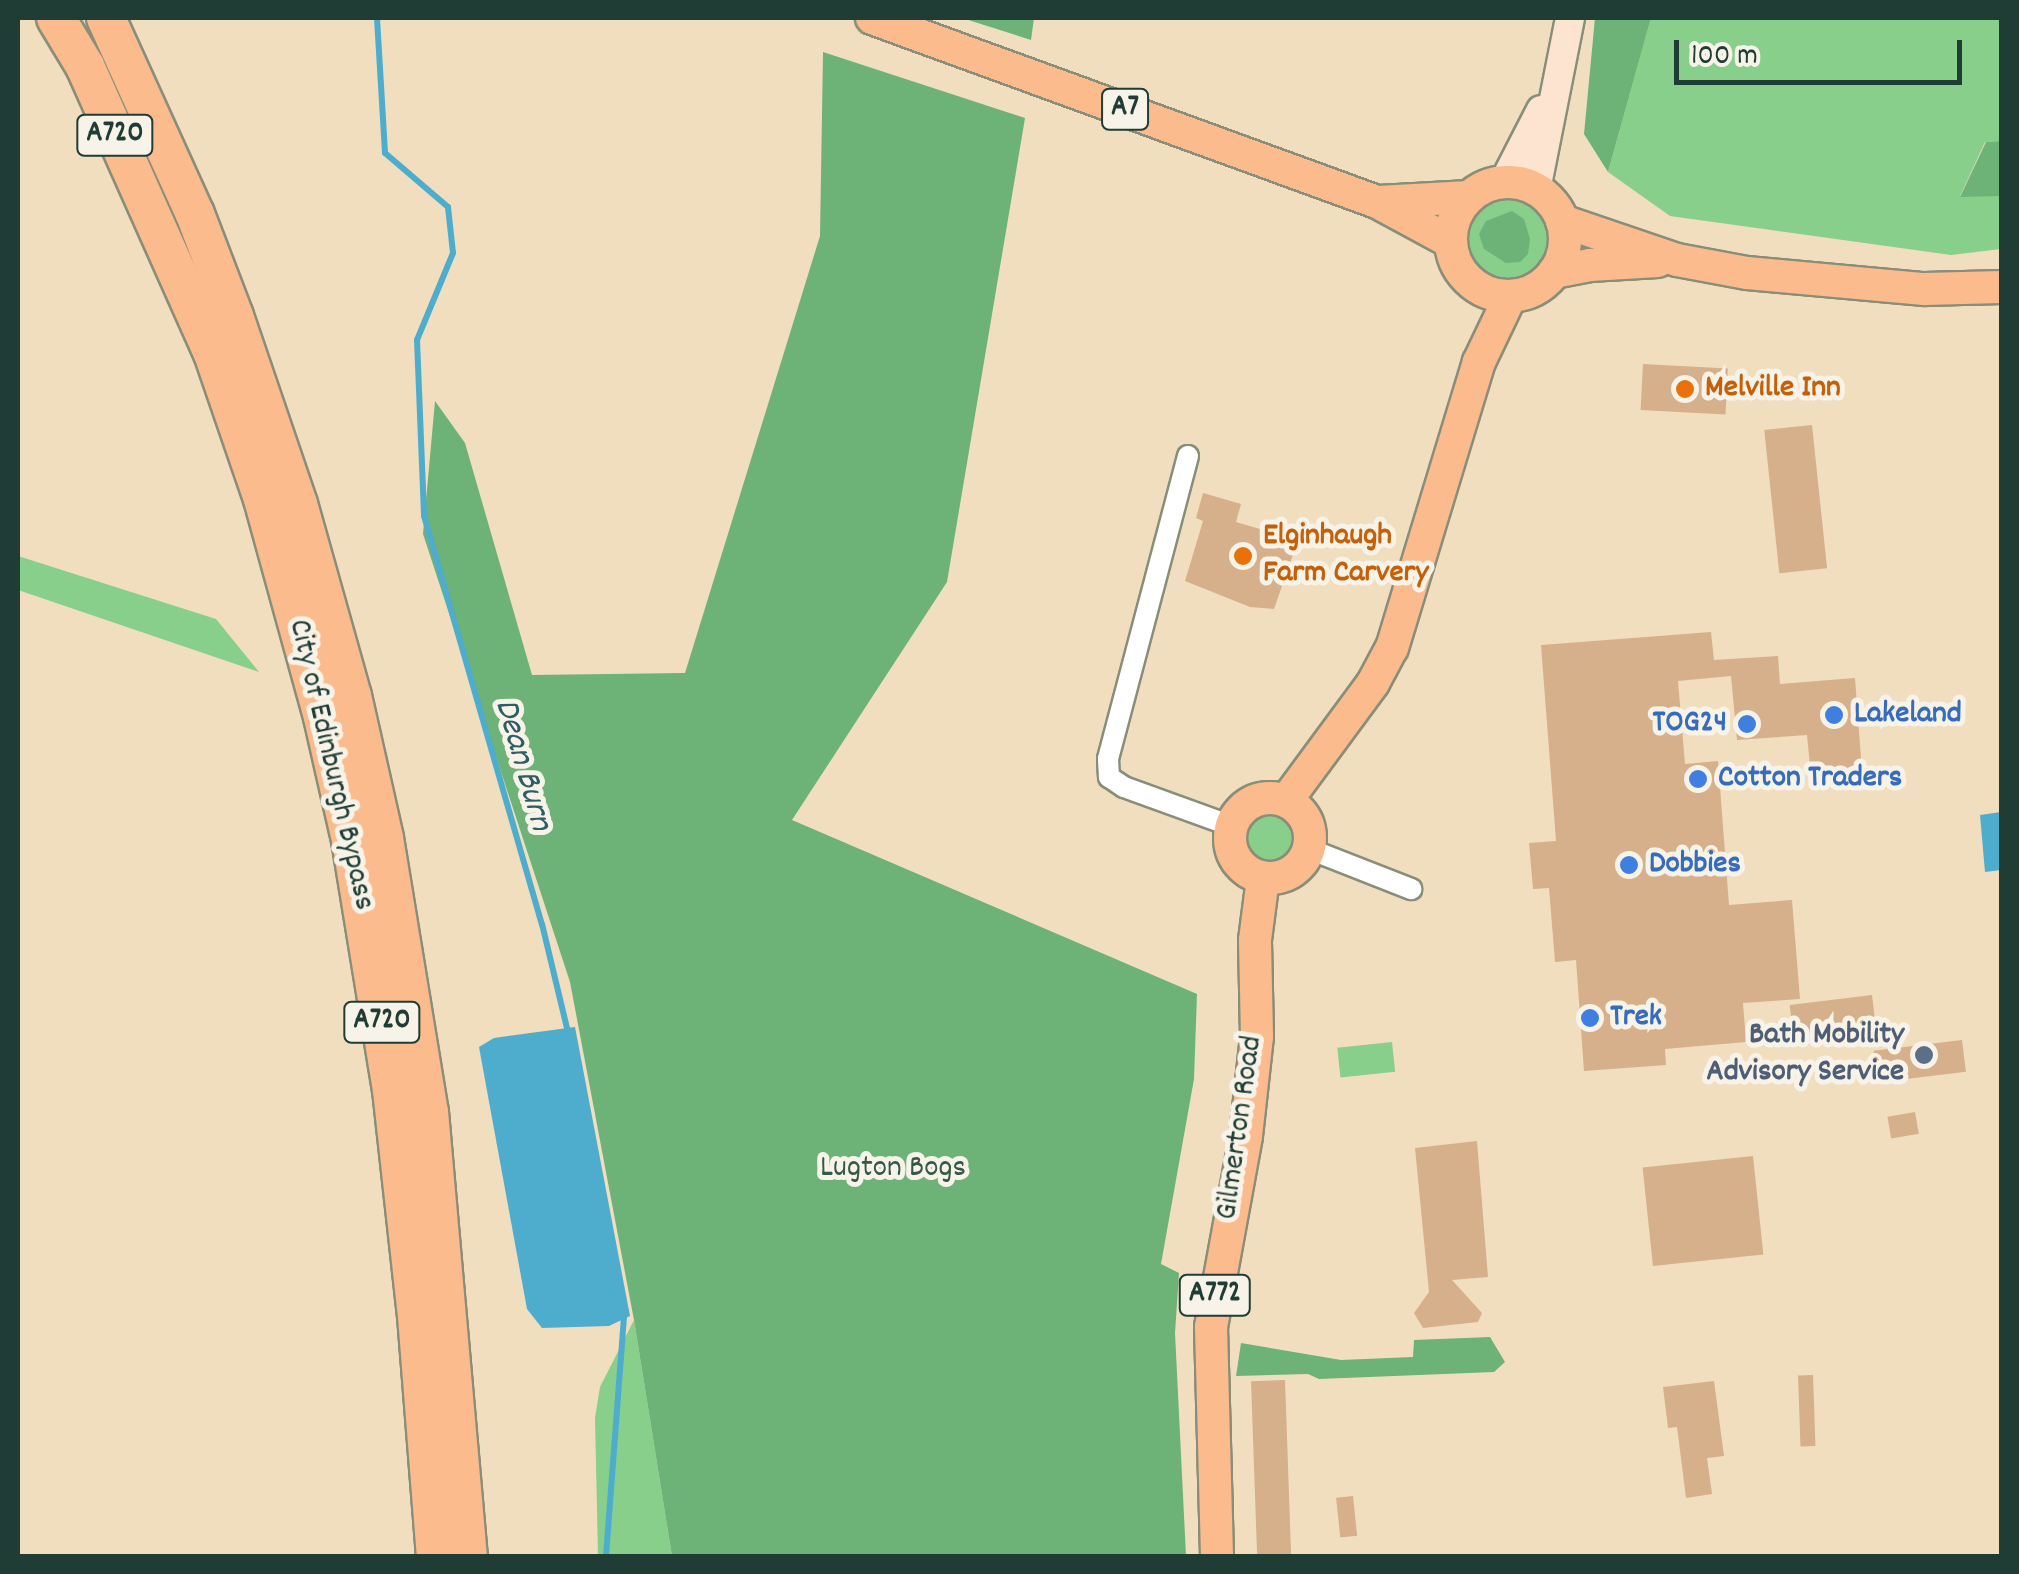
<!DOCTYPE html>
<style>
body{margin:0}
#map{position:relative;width:2019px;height:1574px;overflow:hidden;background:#f1debf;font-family:Dekko,sans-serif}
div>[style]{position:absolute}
.green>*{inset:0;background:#87cf8b;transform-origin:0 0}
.round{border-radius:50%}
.forest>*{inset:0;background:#6db277}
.water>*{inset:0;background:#4eaccd}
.stream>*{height:6px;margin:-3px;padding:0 3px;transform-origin:3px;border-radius:3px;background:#4eaccd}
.building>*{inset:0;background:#d6b08a;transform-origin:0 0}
.roads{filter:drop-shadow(2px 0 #888e7a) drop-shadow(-2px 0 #888e7a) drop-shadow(0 2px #888e7a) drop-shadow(0 -2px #888e7a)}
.street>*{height:20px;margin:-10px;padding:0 10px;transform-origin:10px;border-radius:10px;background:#fff}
.secondary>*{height:28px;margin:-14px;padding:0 14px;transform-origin:14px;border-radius:14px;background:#fde4d1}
.primary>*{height:32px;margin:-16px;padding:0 16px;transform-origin:16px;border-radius:16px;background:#fbbb8c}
.primary>.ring{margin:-16px;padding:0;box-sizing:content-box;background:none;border:32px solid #fbbb8c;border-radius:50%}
.highway>*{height:38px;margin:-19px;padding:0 19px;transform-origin:19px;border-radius:19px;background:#fbbb8c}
.dots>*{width:28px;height:28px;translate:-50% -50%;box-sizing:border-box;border:5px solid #f7f3e8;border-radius:50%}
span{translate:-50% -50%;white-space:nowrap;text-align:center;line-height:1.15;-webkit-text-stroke:10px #f7f3e8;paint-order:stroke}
.shield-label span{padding:2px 8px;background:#f7f3e8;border:2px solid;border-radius:8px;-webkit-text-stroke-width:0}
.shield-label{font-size:30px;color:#1f3d34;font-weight:700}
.food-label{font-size:32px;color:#c56008;font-weight:700}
.left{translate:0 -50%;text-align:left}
.shop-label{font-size:32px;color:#366cbe;font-weight:700}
.right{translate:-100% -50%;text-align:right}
.street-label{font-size:32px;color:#1f3d34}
.service-label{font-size:32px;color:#4e5e75;font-weight:700}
.park-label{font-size:32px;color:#345a45}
.water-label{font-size:35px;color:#2d5e62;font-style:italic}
.frame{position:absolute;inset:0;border:20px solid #1f3d34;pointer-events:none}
.scale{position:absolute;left:1674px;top:40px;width:288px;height:45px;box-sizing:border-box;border:5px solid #1f3d34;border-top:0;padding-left:12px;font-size:30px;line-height:35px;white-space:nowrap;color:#1f3d34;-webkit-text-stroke:8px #f7f3e8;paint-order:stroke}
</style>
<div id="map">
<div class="green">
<div style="clip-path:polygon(1651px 18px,2001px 18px,2001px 141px,1985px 142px,1960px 196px,2001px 196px,2001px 249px,1951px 255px,1670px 216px,1608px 172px)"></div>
<div class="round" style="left:1469px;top:200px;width:80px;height:80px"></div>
<div style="clip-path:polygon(18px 556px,216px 619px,259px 672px,18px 590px)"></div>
<div class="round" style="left:1243px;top:810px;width:56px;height:56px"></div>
<div style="left:1392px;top:1042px;width:30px;height:55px;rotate:84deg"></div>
<div style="clip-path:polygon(634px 1320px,672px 1556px,598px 1556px,595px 1418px,600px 1387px)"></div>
</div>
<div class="forest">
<div style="clip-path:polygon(962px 18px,1034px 18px,1031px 40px)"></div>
<div style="clip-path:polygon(1595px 18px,1651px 18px,1608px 172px,1584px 134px)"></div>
<div style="clip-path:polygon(823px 52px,1025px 118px,947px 582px,792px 820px,1197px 994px,1194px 1079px,1161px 1264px,1179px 1273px,1175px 1333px,1186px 1556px,672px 1556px,634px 1320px,570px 982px,423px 534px,435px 401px,465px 443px,532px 675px,685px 673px,820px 236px)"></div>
<div style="clip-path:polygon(2001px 141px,2001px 196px,1960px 197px,1986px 142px)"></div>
<div style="clip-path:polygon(1512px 211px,1524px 219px,1530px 239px,1528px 254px,1520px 262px,1506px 263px,1484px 249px,1479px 234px,1486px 221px)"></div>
<div style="clip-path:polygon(1490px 1337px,1505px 1362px,1494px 1372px,1319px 1379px,1308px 1374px,1236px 1376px,1241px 1343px,1341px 1360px,1413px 1357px,1414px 1340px)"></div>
</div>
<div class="water">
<div style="clip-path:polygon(2001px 812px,2001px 870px,1985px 872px,1980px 815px)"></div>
<div style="clip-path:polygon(575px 1027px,630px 1316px,609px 1326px,542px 1328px,527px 1309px,479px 1047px,494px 1038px)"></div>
</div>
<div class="stream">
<div style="left:377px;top:18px;width:135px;rotate:86.6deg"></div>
<div style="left:385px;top:153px;width:83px;rotate:40.6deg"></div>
<div style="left:448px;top:207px;width:46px;rotate:83.8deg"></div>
<div style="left:453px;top:253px;width:94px;rotate:112.5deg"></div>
<div style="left:417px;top:340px;width:176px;rotate:87.7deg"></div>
<div style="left:424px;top:516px;width:425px;rotate:73.9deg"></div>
<div style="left:542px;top:924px;width:111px;rotate:76.5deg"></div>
<div style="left:606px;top:1556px;width:243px;rotate:-85.7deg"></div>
</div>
<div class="building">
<div style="left:1643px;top:364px;width:85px;height:46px;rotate:3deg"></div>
<div style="left:1812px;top:425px;width:144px;height:48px;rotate:84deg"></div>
<div style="clip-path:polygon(1203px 493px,1241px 504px,1236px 522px,1298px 540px,1274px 609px,1250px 607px,1185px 581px,1203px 521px,1196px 518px)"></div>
<div style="clip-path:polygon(1711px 632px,1714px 660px,1778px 656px,1780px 684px,1855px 678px,1862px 771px,1811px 776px,1807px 735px,1737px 740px,1731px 676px,1678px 681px,1685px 764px,1718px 761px,1729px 905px,1792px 900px,1800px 999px,1743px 1003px,1746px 1042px,1665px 1049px,1666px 1065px,1584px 1071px,1576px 960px,1555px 962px,1549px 888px,1533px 889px,1529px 843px,1556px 841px,1541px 645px)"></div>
<div style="left:1872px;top:995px;width:38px;height:83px;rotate:83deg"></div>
<div style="left:1962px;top:1040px;width:32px;height:89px;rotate:83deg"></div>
<div style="left:1915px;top:1112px;width:22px;height:28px;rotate:80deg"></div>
<div style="clip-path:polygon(1477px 1141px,1488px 1277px,1452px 1280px,1482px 1313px,1478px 1322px,1423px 1328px,1414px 1313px,1429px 1292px,1415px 1148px)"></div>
<div style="left:1753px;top:1156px;width:99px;height:111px;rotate:84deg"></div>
<div style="left:1813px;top:1375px;width:71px;height:15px;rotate:88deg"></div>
<div style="left:1285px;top:1380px;width:176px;height:34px;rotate:88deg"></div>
<div style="clip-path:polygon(1714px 1381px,1724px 1456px,1707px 1458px,1712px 1494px,1686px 1498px,1677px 1427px,1668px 1428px,1663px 1387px)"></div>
<div style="left:1353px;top:1496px;width:40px;height:17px;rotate:84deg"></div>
</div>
<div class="roads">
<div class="street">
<div style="left:1188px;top:456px;width:313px;rotate:104.8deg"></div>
<div style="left:1108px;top:759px;width:18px;rotate:87deg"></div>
<div style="left:1109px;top:777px;width:18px;rotate:34deg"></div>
<div style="left:1124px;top:787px;width:115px;rotate:19.9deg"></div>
<div style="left:1309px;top:849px;width:110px;rotate:21.4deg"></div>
</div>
<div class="secondary">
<div style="left:1504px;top:182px;width:81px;rotate:-62.8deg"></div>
<div style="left:1536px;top:190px;width:175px;rotate:-78.8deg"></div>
</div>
<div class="primary">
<div style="left:872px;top:18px;width:537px;rotate:20.02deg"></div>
<div style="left:1377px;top:202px;width:84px;rotate:28.4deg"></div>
<div class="ring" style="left:1451px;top:182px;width:82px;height:82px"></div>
<div style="left:1378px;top:202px;width:91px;rotate:-3.1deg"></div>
<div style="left:1562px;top:221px;width:121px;rotate:18.7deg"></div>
<div style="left:1677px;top:260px;width:71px;rotate:10.5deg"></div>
<div style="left:1747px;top:273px;width:178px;rotate:5.2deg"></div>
<div style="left:1924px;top:289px;width:78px;rotate:-1.5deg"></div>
<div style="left:1554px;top:272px;width:37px;rotate:-11deg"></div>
<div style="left:1590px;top:265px;width:68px;rotate:-3.4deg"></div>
<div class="ring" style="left:1230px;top:798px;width:48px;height:48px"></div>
<div style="left:1286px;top:801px;width:147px;rotate:-53.6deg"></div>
<div style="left:1373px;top:683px;width:40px;rotate:-62deg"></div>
<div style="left:1392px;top:648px;width:299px;rotate:-73.1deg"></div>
<div style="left:1479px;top:362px;width:72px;rotate:-64.5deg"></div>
<div style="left:1217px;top:1556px;width:229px;rotate:-91.5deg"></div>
<div style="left:1211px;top:1327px;width:194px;rotate:-79.6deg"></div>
<div style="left:1246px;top:1136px;width:100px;rotate:-83.7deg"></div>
<div style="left:1257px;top:1037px;width:97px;rotate:-91.2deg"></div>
<div style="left:1255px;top:940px;width:63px;rotate:-82.6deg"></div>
</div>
<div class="highway">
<div style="left:56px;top:18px;width:56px;rotate:58.9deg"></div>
<div style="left:85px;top:66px;width:314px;rotate:66deg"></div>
<div style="left:213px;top:353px;width:154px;rotate:71.1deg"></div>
<div style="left:263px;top:499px;width:226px;rotate:74.6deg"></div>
<div style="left:323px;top:717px;width:126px;rotate:77.2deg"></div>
<div style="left:351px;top:840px;width:253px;rotate:80.7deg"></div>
<div style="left:392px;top:1090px;width:227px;rotate:83.7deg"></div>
<div style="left:417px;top:1316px;width:241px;rotate:85.5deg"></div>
<div style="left:106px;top:18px;width:215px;rotate:65.6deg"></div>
<div style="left:195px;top:214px;width:109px;rotate:69.1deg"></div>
<div style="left:234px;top:316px;width:199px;rotate:71.2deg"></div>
<div style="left:298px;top:504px;width:199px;rotate:74.3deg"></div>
<div style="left:352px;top:696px;width:146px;rotate:77.3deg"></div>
<div style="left:384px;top:838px;width:278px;rotate:80.7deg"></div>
<div style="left:429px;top:1112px;width:446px;rotate:85deg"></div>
</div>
</div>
<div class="dots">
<div style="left:1685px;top:389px;background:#e8710a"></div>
<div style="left:1243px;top:556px;background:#e8710a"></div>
<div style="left:1834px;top:715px;background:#3f7fe0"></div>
<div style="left:1747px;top:724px;background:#3f7fe0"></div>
<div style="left:1698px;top:779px;background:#3f7fe0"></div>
<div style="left:1629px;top:865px;background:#3f7fe0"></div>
<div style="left:1590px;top:1018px;background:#3f7fe0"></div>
<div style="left:1924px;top:1055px;background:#5c6f8a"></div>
</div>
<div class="shield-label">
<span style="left:1125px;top:109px">A7</span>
<span style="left:115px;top:135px">A720</span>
<span style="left:382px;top:1022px">A720</span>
<span style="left:1215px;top:1295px">A772</span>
</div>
<div class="food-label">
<span class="left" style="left:1705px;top:389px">Melville Inn</span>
<span class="left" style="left:1263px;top:556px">Elginhaugh<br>Farm Carvery</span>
</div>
<div class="shop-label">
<span class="left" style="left:1854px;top:715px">Lakeland</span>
<span class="right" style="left:1727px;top:724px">TOG24</span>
<span class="left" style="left:1718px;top:779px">Cotton Traders</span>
<span class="left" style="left:1649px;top:865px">Dobbies</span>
<span class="left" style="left:1610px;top:1018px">Trek</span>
</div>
<div class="street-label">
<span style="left:330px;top:765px;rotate:77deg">City of Edinburgh Bypass</span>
<span style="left:1241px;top:1128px;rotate:-82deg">Gilmerton Road</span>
</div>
<div class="service-label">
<span class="right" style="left:1904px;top:1055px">Bath Mobility<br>Advisory Service</span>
</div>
<div class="park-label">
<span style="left:893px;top:1169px">Lugton Bogs</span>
</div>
<div class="water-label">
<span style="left:522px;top:765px;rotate:74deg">Dean Burn</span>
</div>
<div class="frame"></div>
<div class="scale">100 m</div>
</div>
